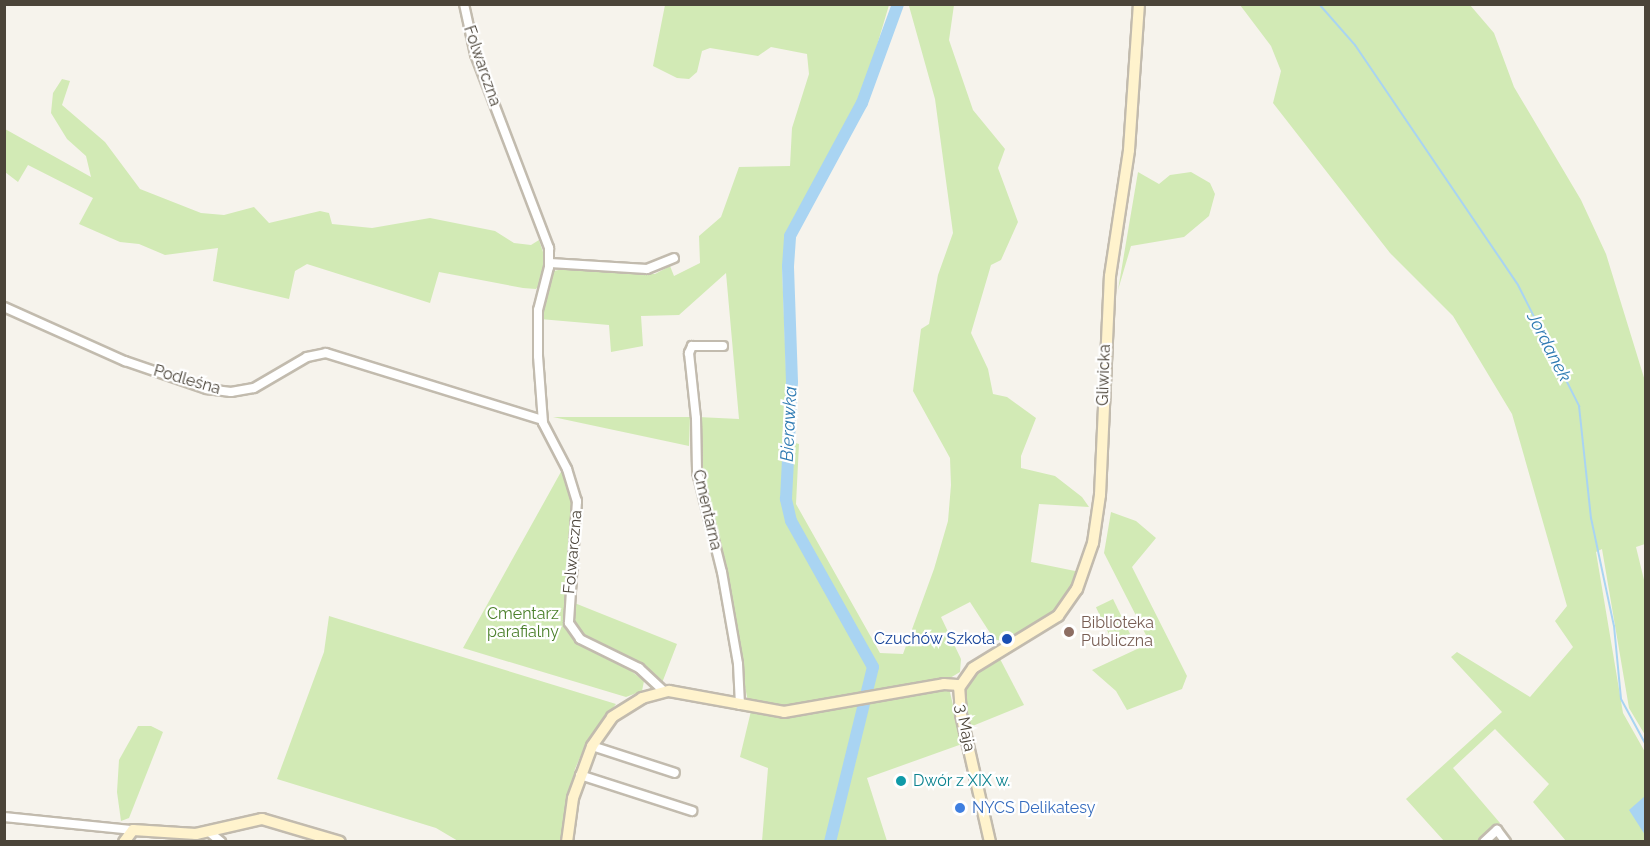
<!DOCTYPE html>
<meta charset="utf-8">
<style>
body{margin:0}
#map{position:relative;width:1650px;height:846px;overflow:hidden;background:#f6f3ec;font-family:Raleway,sans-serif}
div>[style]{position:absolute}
.green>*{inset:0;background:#d2eab5;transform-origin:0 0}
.water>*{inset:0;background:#a9d4f2}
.stream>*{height:2px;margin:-1px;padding:0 1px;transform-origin:1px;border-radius:1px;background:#a9d4f2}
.river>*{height:12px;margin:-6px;padding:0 6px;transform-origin:6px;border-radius:6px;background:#a9d4f2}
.roads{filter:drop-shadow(2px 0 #c2bbae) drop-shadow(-2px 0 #c2bbae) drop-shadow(0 2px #c2bbae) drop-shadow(0 -2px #c2bbae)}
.street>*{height:8px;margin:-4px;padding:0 4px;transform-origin:4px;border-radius:4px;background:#fff}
.secondary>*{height:10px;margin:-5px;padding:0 5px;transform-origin:5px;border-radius:5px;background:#fff3cd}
.dots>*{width:16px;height:16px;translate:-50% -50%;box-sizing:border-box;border:3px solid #fff;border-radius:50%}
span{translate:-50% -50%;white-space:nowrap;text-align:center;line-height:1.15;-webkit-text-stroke:4.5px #fff;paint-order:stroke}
.street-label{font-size:16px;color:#4b4439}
.park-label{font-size:16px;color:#4a7f2a}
.education-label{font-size:16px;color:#785e54}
.left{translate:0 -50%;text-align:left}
.transit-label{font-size:16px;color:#164399}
.right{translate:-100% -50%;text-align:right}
.culture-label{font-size:16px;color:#0d838f}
.shop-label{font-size:16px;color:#366cbe}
.water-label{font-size:18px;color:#2e7ab2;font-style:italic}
.frame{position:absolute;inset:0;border:6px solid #4b4439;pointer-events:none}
</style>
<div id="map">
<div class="green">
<div style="clip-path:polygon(665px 5px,889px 5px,862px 96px,792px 225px,782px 267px,787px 395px,782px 439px,799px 444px,796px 504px,880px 653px,903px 654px,934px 569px,948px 521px,951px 485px,950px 458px,913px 391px,921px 329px,929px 324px,938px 275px,953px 233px,935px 99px,909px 6px,954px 5px,949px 40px,973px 110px,1005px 149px,998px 168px,1018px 222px,1001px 260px,991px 265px,971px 333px,988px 369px,993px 394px,1007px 397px,1036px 418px,1021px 456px,1021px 468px,1055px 476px,1082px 497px,1089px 507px,1039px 504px,1031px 562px,1080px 572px,1062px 607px,1020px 637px,1014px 634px,1001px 641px,994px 639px,970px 602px,941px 617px,961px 659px,960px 672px,950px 678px,781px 708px,748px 702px,699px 449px,698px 417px,739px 419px,726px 273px,679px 315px,641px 316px,643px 346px,611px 352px,609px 325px,540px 319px,540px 305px,554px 271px,567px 268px,655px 274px,670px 266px,674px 276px,700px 263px,699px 236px,721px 217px,739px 167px,790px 166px,792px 128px,809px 74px,807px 54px,771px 47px,758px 56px,710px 48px,702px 51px,697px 72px,689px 79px,677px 78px,653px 66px)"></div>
<div style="clip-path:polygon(1240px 5px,1470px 5px,1494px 33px,1514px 87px,1581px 200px,1606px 254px,1645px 381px,1645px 544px,1636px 547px,1645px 584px,1645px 735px,1629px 708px,1602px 549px,1596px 552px,1623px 713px,1645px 752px,1645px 841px,1566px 841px,1533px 802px,1549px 784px,1495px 729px,1453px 768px,1500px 823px,1479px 841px,1444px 841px,1406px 799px,1502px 712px,1451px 657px,1457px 652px,1530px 697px,1573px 647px,1555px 621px,1567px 606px,1512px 414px,1453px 316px,1390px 253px,1273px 103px,1281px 71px,1271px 46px)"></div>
<div style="clip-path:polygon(62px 79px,70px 81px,62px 105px,105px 142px,140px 189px,201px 213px,224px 215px,254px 207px,269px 223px,320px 211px,329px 213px,332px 224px,372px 228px,430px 218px,495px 231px,514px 243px,531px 245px,539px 240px,545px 258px,541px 283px,536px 289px,523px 288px,439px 272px,430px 303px,307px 264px,295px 271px,289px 299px,213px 281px,218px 248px,165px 255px,139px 244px,120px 242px,79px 224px,93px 198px,28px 165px,18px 182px,5px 172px,5px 129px,91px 177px,86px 156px,67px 139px,51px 113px,53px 93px)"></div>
<div style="clip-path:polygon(1138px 172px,1159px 184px,1170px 175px,1191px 172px,1210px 183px,1215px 194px,1209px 216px,1184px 237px,1131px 246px,1118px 290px)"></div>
<div style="clip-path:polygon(553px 417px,690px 417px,689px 446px)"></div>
<div style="clip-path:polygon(562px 470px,573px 489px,564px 621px,576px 641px,622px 664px,644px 681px,642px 691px,626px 697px,463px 648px)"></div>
<div style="clip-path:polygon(1111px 512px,1136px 521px,1156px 538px,1132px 567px,1187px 676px,1182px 689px,1127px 710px,1116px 691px,1092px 670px,1150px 643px,1104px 553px)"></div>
<div style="left:1113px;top:599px;width:39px;height:19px;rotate:64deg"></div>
<div style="clip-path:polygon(572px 602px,677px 644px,662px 683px,648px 671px,584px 639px,572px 625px)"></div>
<div style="clip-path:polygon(329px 616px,616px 704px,588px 739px,575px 769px,562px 841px,458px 841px,436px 828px,277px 779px,324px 652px)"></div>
<div style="clip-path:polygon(999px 657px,1024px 705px,970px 727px,964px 688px,975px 672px)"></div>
<div style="clip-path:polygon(949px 688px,962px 744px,867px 778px,887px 841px,762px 841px,768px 768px,740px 757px,751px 711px,789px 718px)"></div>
<div style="clip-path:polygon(138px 726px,151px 726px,163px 732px,129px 818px,121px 821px,117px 792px,119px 760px)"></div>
</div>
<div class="water">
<div style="clip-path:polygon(1645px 796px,1645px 835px,1629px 810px)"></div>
</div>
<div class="stream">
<div style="left:1319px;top:4px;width:55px;rotate:48.7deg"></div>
<div style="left:1355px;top:45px;width:290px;rotate:55.8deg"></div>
<div style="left:1518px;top:285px;width:136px;rotate:63.2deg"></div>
<div style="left:1579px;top:406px;width:113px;rotate:83.9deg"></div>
<div style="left:1591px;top:518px;width:110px;rotate:78deg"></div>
<div style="left:1614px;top:626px;width:73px;rotate:84.5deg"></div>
<div style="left:1621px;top:699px;width:52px;rotate:61.5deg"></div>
</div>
<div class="river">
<div style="left:830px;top:842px;width:180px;rotate:-76.2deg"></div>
<div style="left:873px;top:667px;width:167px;rotate:-119.3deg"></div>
<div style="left:791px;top:521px;width:23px;rotate:-103deg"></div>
<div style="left:786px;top:499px;width:117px;rotate:-87.1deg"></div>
<div style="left:792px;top:382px;width:116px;rotate:-92deg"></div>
<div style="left:788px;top:266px;width:30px;rotate:-86deg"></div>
<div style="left:790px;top:236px;width:151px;rotate:-61.6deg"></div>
<div style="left:862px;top:103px;width:105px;rotate:-70deg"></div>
</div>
<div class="roads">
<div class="street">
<div style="left:464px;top:4px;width:51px;rotate:77.6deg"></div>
<div style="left:475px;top:54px;width:208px;rotate:69.1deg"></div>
<div style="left:549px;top:248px;width:19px;rotate:90deg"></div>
<div style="left:549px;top:267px;width:44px;rotate:104.3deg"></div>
<div style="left:538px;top:310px;width:46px;rotate:90deg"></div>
<div style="left:538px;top:356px;width:67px;rotate:85.7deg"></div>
<div style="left:543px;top:423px;width:52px;rotate:62.4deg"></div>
<div style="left:567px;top:469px;width:34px;rotate:73deg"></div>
<div style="left:577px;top:501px;width:122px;rotate:93.8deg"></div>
<div style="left:569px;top:623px;width:19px;rotate:55deg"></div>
<div style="left:580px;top:639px;width:66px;rotate:26.2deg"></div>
<div style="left:639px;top:668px;width:34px;rotate:43deg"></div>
<div style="left:550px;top:263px;width:97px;rotate:3.5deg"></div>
<div style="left:647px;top:269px;width:29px;rotate:-22deg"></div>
<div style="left:4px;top:307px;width:133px;rotate:24.1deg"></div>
<div style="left:125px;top:361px;width:87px;rotate:18.9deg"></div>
<div style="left:207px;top:389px;width:24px;rotate:7deg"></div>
<div style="left:231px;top:392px;width:23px;rotate:-10deg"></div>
<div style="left:254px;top:388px;width:61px;rotate:-30.3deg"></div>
<div style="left:307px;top:357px;width:19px;rotate:-12deg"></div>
<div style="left:326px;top:353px;width:226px;rotate:17.2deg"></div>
<div style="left:723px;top:346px;width:31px;rotate:180deg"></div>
<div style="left:692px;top:346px;width:8px;rotate:113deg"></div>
<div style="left:689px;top:353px;width:65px;rotate:83.9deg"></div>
<div style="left:696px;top:418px;width:54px;rotate:88.9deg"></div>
<div style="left:697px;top:472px;width:103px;rotate:76deg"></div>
<div style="left:722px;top:572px;width:93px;rotate:80.1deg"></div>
<div style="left:738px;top:664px;width:41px;rotate:87.2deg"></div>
<div style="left:592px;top:746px;width:87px;rotate:18deg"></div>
<div style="left:580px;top:775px;width:118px;rotate:17.8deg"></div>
<div style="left:4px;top:817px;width:130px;rotate:5.8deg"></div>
<div style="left:208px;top:831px;width:17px;rotate:40deg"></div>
<div style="left:1484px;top:842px;width:18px;rotate:-43deg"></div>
<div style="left:1497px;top:830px;width:15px;rotate:53deg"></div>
</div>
<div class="secondary">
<div style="left:124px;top:842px;width:15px;rotate:-53deg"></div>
<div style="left:133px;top:830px;width:63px;rotate:3.6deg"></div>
<div style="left:196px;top:834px;width:68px;rotate:-12.8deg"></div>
<div style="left:262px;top:819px;width:81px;rotate:16.4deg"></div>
<div style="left:567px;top:842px;width:44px;rotate:-82.2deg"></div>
<div style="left:573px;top:798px;width:55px;rotate:-69.9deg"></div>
<div style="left:592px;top:746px;width:35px;rotate:-55deg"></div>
<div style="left:612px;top:717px;width:36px;rotate:-32deg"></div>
<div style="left:642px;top:698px;width:28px;rotate:-15deg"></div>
<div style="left:669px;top:691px;width:117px;rotate:10.3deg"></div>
<div style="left:784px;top:712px;width:162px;rotate:-9.9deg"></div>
<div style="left:944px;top:684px;width:16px;rotate:4deg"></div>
<div style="left:990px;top:842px;width:131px;rotate:-102.8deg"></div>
<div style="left:961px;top:714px;width:26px;rotate:-94deg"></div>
<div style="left:959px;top:688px;width:24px;rotate:-55deg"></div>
<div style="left:973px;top:668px;width:100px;rotate:-31.5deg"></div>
<div style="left:1058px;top:616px;width:33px;rotate:-55deg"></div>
<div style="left:1077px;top:589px;width:49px;rotate:-70.8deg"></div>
<div style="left:1093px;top:543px;width:49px;rotate:-81.7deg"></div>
<div style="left:1100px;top:495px;width:219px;rotate:-87.4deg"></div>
<div style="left:1110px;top:276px;width:127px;rotate:-81.4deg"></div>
<div style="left:1129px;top:150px;width:146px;rotate:-86.1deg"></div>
</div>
</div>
<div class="dots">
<div style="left:1069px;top:632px;background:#8d6e63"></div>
<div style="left:1007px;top:639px;background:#1a4fb4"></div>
<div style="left:901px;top:781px;background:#0f9aa8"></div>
<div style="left:960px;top:808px;background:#3f7fe0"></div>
</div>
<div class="street-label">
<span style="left:482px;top:66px;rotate:71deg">Folwarczna</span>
<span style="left:1104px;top:375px;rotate:-88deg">Gliwicka</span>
<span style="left:187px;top:380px;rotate:16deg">Podleśna</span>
<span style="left:707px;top:510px;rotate:77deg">Cmentarna</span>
<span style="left:573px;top:552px;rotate:-85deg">Folwarczna</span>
<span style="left:965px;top:728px;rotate:79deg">3 Maja</span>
</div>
<div class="park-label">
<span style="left:523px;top:623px">Cmentarz<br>parafialny</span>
</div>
<div class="education-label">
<span class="left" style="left:1081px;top:632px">Biblioteka<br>Publiczna</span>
</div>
<div class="transit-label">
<span class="right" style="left:995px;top:639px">Czuchów Szkoła</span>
</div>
<div class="culture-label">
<span class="left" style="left:913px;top:781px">Dwór z XIX w.</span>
</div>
<div class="shop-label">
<span class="left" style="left:972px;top:808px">NYCS Delikatesy</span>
</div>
<div class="water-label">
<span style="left:1549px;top:347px;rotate:63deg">Jordanek</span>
<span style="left:789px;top:424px;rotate:-87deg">Bierawka</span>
</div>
<div class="frame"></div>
</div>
